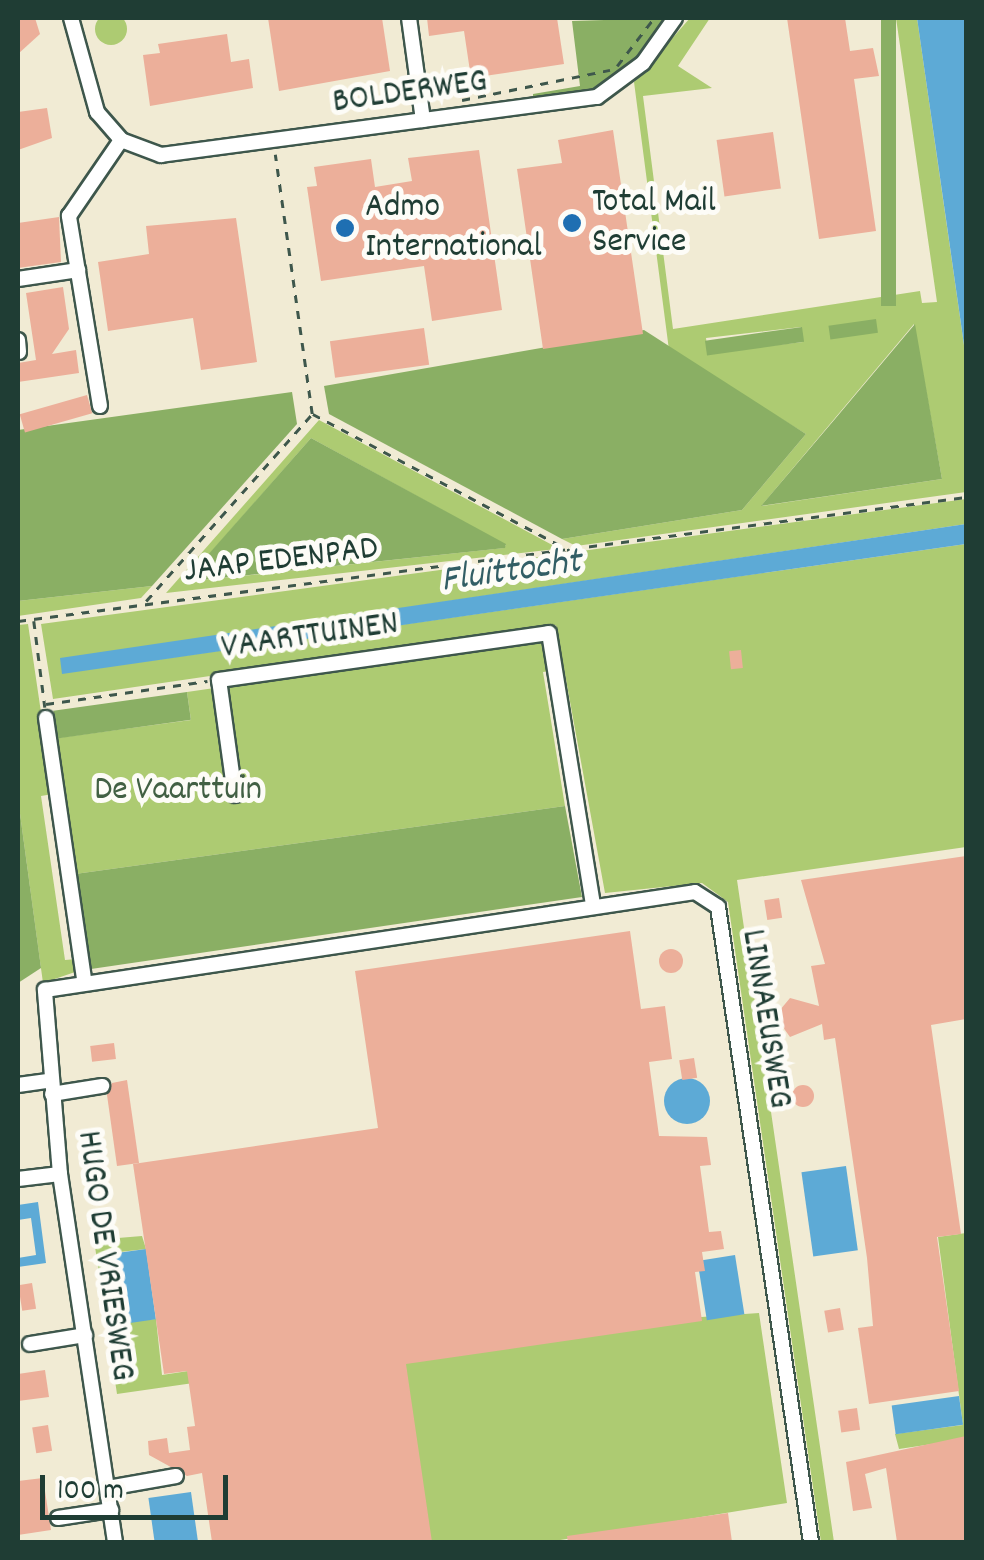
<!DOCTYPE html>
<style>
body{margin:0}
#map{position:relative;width:984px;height:1560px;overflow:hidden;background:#f1ebd4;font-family:Dekko,sans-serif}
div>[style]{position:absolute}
.green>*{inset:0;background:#adcb72}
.round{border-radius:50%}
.forest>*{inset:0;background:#8aaf64;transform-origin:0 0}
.water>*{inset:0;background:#5daad6;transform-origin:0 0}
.building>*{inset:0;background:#ecaf9a;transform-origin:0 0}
.path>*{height:2.5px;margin-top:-1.25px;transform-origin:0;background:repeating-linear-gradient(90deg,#3e574c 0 8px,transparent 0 16px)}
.roads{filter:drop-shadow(2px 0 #3e574c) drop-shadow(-2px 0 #3e574c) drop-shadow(0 2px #3e574c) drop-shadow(0 -2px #3e574c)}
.minor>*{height:14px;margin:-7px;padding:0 7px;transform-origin:7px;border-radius:7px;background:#fff}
.dots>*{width:28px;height:28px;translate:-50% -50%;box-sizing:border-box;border:5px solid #fdfcf7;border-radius:50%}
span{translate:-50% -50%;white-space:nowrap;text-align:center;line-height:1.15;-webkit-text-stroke:10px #fdfcf7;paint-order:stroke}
.street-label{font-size:35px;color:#1f3d34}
.poi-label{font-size:35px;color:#1f3d34}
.left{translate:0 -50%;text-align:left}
.park-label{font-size:35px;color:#426044}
.water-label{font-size:38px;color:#325e65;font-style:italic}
.frame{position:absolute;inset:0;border:20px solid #1f3d34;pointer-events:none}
.scale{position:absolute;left:40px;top:1475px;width:188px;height:45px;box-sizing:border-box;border:5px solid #1f3d34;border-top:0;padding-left:12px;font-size:30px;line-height:35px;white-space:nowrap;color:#1f3d34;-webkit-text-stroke:8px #fdfcf7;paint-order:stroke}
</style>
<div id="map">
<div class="green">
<div class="round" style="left:95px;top:13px;width:32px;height:32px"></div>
<div style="clip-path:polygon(evenodd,690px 18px,710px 18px,678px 66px,712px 88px,643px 96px,673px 329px,920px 291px,922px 303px,937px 302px,896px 18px,917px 18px,966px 359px,966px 492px,576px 546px,562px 539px,742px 510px,806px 434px,669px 350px,634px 82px,690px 18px,914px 324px,942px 479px,762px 506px,762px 505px,914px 324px,690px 18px,801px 327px,803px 342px,708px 353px,706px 338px,801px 327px)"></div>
<div style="clip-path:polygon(evenodd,319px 420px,556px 547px,556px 549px,166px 593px,319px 420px,311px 438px,506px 545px,504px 548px,185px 582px,311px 438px)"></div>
<div style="clip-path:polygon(966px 499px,966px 524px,61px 659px,63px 673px,966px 544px,966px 847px,737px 880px,834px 1542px,821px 1542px,728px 902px,702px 883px,605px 893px,556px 625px,53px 699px,41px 624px)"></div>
<div style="clip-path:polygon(152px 586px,141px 598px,18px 616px,18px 601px)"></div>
<div style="clip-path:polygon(28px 624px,53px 794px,41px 796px,65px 960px,77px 959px,78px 971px,43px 983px,18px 799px,18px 625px)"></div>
<div style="clip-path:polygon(552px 639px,557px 670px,543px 672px,565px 806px,75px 874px,57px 738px,191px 720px,187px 692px)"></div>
<div style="clip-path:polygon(966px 1233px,966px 1439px,899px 1449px,895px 1434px,963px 1425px,938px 1237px)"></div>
<div style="clip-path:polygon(142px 1236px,146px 1249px,111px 1253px,123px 1322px,156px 1319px,162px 1375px,414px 1337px,759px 1313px,787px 1503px,548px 1542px,431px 1542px,403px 1353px,117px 1394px,94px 1240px)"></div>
</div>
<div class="forest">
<div style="clip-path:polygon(669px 18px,641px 58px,589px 94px,533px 104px,533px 94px,580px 86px,572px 21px)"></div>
<div style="left:881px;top:18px;width:15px;height:288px"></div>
<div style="left:876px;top:319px;width:14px;height:48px;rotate:82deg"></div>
<div style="clip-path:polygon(915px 324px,942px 479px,761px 506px,835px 419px)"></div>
<div style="left:802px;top:327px;width:15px;height:98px;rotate:82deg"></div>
<div style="clip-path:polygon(644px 330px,806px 434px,742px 510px,562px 539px,329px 414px,324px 386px)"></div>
<div style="clip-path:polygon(292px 392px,297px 424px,152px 586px,18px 601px,18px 430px)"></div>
<div style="clip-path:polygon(311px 438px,506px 544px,505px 548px,184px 582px)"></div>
<div style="left:187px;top:692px;width:28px;height:135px;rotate:82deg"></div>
<div style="clip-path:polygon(18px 799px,41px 968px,18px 983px)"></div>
<div style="clip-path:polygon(565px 806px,582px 897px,91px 969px,87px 961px,75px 874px)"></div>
</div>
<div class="water">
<div style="clip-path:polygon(917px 18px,964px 18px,966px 359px,946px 219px)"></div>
<div style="clip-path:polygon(966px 524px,966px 544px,62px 674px,60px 658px)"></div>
<div class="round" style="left:664px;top:1078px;width:46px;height:46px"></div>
<div style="left:846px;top:1166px;width:85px;height:45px;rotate:82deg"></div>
<div style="clip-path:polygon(38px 1202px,46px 1263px,18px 1267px,18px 1258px,36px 1255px,31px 1218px,18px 1220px,18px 1205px)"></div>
<div style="left:146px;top:1249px;width:71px;height:35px;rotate:82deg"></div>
<div style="left:735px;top:1255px;width:60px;height:38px;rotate:81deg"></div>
<div style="left:959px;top:1396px;width:29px;height:68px;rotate:82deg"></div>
<div style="left:191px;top:1492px;width:50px;height:43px;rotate:82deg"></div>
</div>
<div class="building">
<div style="clip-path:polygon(18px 18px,35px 18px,40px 34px,18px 54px)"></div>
<div style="clip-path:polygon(268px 18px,382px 18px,390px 71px,279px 91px)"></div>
<div style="clip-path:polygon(427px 18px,557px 18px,564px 64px,471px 78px,464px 31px,429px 36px)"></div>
<div style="clip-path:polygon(787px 18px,845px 18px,850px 51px,873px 48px,879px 76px,854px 79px,876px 231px,819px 239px)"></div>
<div style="clip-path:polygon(227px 34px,231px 62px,249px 59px,253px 88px,150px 106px,143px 55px,160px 53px,158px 44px)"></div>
<div style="clip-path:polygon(47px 108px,52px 138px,18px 150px,18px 112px)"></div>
<div style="clip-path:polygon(613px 130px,643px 334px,543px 349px,517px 169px,562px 163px,558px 140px)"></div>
<div style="left:773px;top:132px;width:57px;height:57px;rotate:82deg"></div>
<div style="clip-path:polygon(479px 150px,502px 310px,432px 321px,424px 266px,321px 281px,307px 187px,317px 186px,314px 167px,371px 159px,375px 187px,412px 181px,408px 158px)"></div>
<div style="clip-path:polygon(59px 217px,61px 262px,18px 268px,18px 223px)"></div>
<div style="clip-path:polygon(236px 218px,257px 362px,201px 370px,193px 318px,108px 331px,98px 262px,149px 254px,146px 226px)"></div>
<div style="clip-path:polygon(63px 287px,69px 329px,52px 354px,76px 350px,79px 373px,18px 382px,18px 363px,36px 360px,26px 293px)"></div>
<div style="left:424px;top:328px;width:37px;height:95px;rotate:82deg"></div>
<div style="left:87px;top:395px;width:19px;height:70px;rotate:74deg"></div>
<div style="left:741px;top:650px;width:18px;height:12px;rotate:84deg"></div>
<div style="clip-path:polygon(966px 856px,966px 1019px,931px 1025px,961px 1234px,937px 1237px,959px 1391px,869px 1404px,858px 1328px,873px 1326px,867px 1258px,835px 1038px,824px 1040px,822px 1024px,790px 1037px,775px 1016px,790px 998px,819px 1006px,811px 966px,825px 964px,801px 880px)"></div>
<div style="left:779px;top:898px;width:20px;height:15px;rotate:81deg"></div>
<div style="clip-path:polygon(630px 931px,641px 1009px,665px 1006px,672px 1059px,649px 1062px,659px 1136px,707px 1137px,711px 1165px,700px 1166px,709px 1232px,721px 1231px,724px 1249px,702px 1252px,705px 1271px,695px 1272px,702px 1321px,406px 1364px,432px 1542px,212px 1542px,202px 1473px,187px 1476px,149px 1455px,148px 1441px,167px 1438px,169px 1453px,190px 1450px,187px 1427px,195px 1426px,187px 1371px,164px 1374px,133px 1164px,378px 1128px,355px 971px)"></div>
<div class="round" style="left:659px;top:949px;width:24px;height:24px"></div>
<div style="left:114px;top:1043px;width:16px;height:24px;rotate:83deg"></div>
<div style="left:694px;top:1058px;width:20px;height:15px;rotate:81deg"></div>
<div style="clip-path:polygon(127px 1080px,139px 1163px,117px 1166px,107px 1095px,112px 1083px)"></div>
<div class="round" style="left:792px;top:1085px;width:22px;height:22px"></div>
<div style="left:32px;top:1283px;width:26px;height:14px;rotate:81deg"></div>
<div style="left:840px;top:1308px;width:22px;height:16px;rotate:80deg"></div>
<div style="clip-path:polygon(45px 1370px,49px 1397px,18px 1401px,18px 1374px)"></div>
<div style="left:857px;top:1408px;width:22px;height:19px;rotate:82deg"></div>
<div style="left:48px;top:1425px;width:26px;height:16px;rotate:81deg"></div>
<div style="clip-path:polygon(966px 1436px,966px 1542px,897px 1542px,886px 1468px,865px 1474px,872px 1508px,853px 1511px,846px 1462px)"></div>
<div style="clip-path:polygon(43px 1478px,51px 1530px,18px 1535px,18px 1481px)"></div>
<div style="clip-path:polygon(728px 1513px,732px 1542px,568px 1542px,567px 1536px)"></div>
</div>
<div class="path">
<div style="left:617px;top:66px;width:61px;rotate:-52.4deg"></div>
<div style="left:462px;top:100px;width:151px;rotate:-11.5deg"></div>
<div style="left:313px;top:414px;width:292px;rotate:28deg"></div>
<div style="left:146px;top:601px;width:250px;rotate:-48.4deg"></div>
<div style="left:312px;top:414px;width:262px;rotate:-98.1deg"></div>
<div style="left:18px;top:621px;width:956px;rotate:-7.45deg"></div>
<div style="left:34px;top:621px;width:87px;rotate:82.7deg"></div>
<div style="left:46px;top:704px;width:163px;rotate:-8.1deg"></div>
</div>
<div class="roads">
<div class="minor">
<div style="left:71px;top:18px;width:98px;rotate:74.5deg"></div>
<div style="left:97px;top:112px;width:37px;rotate:49deg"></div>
<div style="left:121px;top:140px;width:43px;rotate:20.6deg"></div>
<div style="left:161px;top:155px;width:440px;rotate:-7.6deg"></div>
<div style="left:597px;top:97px;width:57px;rotate:-36.5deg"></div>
<div style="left:643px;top:63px;width:55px;rotate:-54.6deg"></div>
<div style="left:409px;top:18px;width:103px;rotate:82.2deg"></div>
<div style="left:18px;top:279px;width:61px;rotate:-8.5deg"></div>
<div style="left:18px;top:340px;width:12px;rotate:85deg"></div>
<div style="left:100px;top:406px;width:193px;rotate:-99.3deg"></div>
<div style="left:69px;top:216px;width:92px;rotate:-55.6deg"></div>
<div style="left:46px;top:718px;width:264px;rotate:81.7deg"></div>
<div style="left:235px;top:795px;width:116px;rotate:-97.9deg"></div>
<div style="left:219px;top:680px;width:333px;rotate:-8.1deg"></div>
<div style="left:549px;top:633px;width:275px;rotate:80.8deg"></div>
<div style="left:18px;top:1085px;width:30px;rotate:-8deg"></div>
<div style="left:52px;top:1094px;width:51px;rotate:-9.1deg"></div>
<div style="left:18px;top:1179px;width:42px;rotate:-6.8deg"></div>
<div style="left:30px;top:1344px;width:56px;rotate:-9.3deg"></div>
<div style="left:108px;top:1488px;width:69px;rotate:-10deg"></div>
<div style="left:58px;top:1518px;width:54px;rotate:-8.6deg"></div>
<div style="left:115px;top:1542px;width:372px;rotate:-98.5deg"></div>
<div style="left:60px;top:1174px;width:185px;rotate:-94.7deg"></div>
<div style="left:45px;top:990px;width:657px;rotate:-8.57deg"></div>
<div style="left:695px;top:892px;width:27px;rotate:33deg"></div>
<div style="left:718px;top:907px;width:642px;rotate:81.67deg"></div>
</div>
</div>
<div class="dots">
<div style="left:572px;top:223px;background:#1f6fb2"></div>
<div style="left:345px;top:228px;background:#1f6fb2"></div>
</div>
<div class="street-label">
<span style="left:410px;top:93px;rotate:-8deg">BOLDERWEG</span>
<span style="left:281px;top:561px;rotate:-7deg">JAAP EDENPAD</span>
<span style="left:310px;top:637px;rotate:-8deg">VAARTTUINEN</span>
<span style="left:765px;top:1019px;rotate:81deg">LINNAEUSWEG</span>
<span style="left:104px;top:1256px;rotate:82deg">HUGO DE VRIESWEG</span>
</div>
<div class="poi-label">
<span class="left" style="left:592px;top:223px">Total Mail<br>Service</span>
<span class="left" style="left:365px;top:228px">Admo<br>International</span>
</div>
<div class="park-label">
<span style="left:178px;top:791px">De Vaarttuin</span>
</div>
<div class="water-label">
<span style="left:511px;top:573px;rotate:-8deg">Fluittocht</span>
</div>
<div class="frame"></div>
<div class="scale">100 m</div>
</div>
